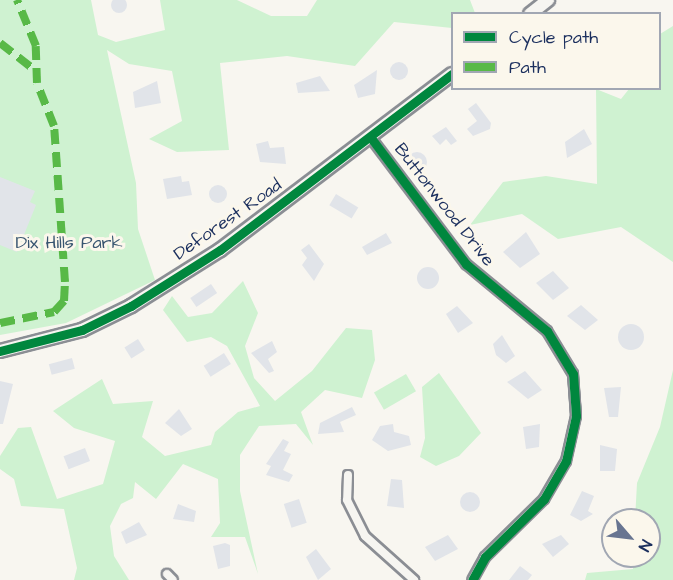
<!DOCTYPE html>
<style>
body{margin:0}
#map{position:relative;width:673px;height:580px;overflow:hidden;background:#f8f6f0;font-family:"Architects Daughter",sans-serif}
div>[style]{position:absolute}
.green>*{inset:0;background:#cff2d1;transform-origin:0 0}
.building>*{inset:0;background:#e1e4e9;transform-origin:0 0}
.round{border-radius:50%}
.roads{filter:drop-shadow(2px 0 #8b8e94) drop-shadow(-2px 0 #8b8e94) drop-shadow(0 2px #8b8e94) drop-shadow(0 -2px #8b8e94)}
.street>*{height:8px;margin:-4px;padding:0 4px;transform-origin:4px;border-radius:4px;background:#f6f5f1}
.secondary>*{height:12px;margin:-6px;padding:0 6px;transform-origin:6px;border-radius:6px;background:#f6f5f1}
.quiet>*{height:8px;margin-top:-4px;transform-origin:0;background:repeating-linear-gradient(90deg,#58b947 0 15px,transparent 0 23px)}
.cycleway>*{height:9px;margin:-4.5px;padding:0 4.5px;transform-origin:4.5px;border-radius:4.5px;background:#00873e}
span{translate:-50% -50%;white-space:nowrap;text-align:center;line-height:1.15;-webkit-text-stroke:6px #fbf7ec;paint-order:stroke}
.street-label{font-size:18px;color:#1b2f5e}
.park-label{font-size:18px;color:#385570}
.legend{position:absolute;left:451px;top:12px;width:210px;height:78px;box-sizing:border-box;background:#fbf7ec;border:2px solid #a1a7b3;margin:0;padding:8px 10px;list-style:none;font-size:18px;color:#1b2f5e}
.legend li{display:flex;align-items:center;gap:12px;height:30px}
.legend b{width:30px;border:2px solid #a1a7b3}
.north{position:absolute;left:601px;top:508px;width:60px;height:60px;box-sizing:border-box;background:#fbf7ec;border:2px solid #a1a7b3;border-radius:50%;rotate:118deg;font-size:16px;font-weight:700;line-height:24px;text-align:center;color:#1b2f5e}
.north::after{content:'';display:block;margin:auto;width:21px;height:27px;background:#687591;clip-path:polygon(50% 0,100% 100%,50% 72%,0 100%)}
</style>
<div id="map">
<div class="green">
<div style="clip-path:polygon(0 0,91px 0,98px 35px,116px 42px,165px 30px,160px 0,237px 0,271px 16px,307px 16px,317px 0,470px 0,475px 13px,452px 14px,452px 28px,394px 22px,355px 66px,287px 56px,220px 63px,229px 150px,177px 152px,149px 139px,182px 121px,172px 71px,129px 64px,107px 50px,136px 183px,138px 229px,155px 280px,66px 323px,0 335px)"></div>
<div style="clip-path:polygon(673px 26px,673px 262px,621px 227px,558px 239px,522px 214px,470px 225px,503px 182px,546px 176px,597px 184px,596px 89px,621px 99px,629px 89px,660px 88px,660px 34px)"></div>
<div style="clip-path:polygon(243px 281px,258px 313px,245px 346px,254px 378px,275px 401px,312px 371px,346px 328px,372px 330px,375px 360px,362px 398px,325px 390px,301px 412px,313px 445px,296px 424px,259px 426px,240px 455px,240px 491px,258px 574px,245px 537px,211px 537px,220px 523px,218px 479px,183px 464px,156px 499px,135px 482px,133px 498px,121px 504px,110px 526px,114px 556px,129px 580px,74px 580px,77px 568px,64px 509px,21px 506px,14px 479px,0 469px,0 456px,18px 428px,31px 427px,57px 499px,103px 484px,115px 441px,74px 428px,53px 411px,102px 379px,113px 404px,153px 401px,142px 437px,165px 456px,211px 445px,215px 432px,238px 412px,260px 406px,227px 346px,211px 337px,187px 342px,163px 310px,172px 296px,188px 317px,212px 313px)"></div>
<div style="clip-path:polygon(673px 370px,673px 580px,585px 580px,587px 573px,633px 569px,633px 556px,649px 556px,649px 520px,635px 520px,637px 483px,660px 427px)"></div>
<div style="clip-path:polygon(439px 373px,481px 433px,459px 456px,436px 466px,420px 457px,425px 438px,422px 387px)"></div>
<div style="left:406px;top:374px;width:20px;height:37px;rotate:60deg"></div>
</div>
<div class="building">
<div class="round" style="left:111px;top:-3px;width:16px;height:16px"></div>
<div class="round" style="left:390px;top:62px;width:18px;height:18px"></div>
<div style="clip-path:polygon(377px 70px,375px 94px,358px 98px,354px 85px)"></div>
<div style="clip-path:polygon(320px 76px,330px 91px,298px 93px,296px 83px)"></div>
<div style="clip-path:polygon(157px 81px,161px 103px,135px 108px,133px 92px)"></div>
<div style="clip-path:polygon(476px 103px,491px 123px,490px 129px,473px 136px,467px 129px,477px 121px,468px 109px)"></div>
<div style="clip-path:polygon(446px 127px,457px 141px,451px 145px,446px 139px,440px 145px,432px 136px)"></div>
<div style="clip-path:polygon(584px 129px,592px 144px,567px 158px,565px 142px)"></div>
<div style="clip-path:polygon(268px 141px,270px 148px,284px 147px,286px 164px,260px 162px,256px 144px)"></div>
<div class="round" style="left:407px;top:152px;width:20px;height:20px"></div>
<div style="clip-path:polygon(181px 176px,182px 182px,189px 181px,192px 195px,167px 199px,163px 179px)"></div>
<div style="clip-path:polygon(0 177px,35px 191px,30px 202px,36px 205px,17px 252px,0 245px)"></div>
<div class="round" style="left:209px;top:185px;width:18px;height:18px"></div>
<div style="left:336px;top:194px;width:26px;height:13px;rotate:31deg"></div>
<div style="clip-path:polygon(526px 232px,540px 254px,520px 268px,503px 252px)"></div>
<div style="clip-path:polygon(386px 233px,392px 243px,367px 255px,362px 247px)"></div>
<div style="clip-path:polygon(309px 244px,324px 264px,314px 281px,302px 265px,307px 258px,301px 250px)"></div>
<div class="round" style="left:417px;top:267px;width:22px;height:22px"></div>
<div style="clip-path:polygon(553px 271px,569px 288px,553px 300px,536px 283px)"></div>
<div style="left:211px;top:284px;width:11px;height:25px;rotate:56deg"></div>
<div style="clip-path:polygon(581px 305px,598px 320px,585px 330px,567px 316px)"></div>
<div style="clip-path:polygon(457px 306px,473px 323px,458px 333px,446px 314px)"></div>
<div class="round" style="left:618px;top:324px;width:26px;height:26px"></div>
<div style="clip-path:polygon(502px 335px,515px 356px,506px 363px,496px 355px,493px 344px)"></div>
<div style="left:138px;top:339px;width:13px;height:16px;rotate:58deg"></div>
<div style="clip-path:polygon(272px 341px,277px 352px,268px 359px,274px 371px,269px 373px,251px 353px)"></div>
<div style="left:224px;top:353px;width:13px;height:24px;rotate:58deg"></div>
<div style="left:72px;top:358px;width:11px;height:24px;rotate:75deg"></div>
<div style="clip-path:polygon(525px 371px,542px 390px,528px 399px,507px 382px)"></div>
<div style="clip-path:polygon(0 381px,13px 384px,3px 424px,0 424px)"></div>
<div style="clip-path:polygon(621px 387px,618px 417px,609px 417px,604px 388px)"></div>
<div style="clip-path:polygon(352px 407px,356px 415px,340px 422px,344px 432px,318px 434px,320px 423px)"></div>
<div style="clip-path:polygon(179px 409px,192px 429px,181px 436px,165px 423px)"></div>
<div style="clip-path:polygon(393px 424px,394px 432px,409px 436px,411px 445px,388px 451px,372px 440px,380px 426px)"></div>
<div style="clip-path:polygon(540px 424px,539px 447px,526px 449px,523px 427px)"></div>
<div style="clip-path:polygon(283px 439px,289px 442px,284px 451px,291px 454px,283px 470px,293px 475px,289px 482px,266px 475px,271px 466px,266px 464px)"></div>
<div style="clip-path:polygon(600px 445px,617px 449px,615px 471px,600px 471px)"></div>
<div style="left:85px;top:448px;width:14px;height:23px;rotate:69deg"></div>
<div style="clip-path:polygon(391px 479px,402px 480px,404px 508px,387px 506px)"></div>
<div style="clip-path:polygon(582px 491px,594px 496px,588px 511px,593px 514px,581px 521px,570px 515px)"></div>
<div class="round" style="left:460px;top:492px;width:20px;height:20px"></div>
<div style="left:299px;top:499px;width:25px;height:16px;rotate:72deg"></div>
<div style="clip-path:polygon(178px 504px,196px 511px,194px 522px,173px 519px)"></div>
<div style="clip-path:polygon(139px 522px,147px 535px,126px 544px,121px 532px)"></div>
<div style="clip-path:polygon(448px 535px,458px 549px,435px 561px,425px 547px)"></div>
<div style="clip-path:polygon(561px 535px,569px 544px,553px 557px,542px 544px)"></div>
<div style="clip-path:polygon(225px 543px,230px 545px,230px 566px,218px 569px,213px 546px)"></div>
<div style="clip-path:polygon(316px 549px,331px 569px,318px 580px,306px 557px)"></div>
<div style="clip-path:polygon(520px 566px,532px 575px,528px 580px,509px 580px)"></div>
</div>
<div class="roads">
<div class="street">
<div style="left:371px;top:138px;width:158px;rotate:53deg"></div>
<div style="left:466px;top:264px;width:105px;rotate:39.6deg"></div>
<div style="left:547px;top:331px;width:50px;rotate:58.8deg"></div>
<div style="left:573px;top:374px;width:42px;rotate:85.9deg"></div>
<div style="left:576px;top:416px;width:46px;rotate:102.5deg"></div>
<div style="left:566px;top:461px;width:44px;rotate:120.1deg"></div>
<div style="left:544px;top:499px;width:83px;rotate:135.5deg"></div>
<div style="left:485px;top:557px;width:26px;rotate:119deg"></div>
<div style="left:348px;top:475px;width:25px;rotate:92deg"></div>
<div style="left:347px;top:500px;width:40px;rotate:63.4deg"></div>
<div style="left:365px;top:536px;width:66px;rotate:41.9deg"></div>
<div style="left:167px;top:574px;width:8px;rotate:45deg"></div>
</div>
<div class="secondary">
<div style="left:530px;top:14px;width:23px;rotate:-38deg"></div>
<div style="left:0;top:351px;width:85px;rotate:-14.4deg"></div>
<div style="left:82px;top:330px;width:55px;rotate:-26.1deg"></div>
<div style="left:131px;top:306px;width:105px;rotate:-32.2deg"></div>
<div style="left:220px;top:250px;width:291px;rotate:-37.2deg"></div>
</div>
</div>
<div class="quiet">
<div style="left:0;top:43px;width:46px;rotate:37.9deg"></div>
<div style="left:0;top:323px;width:55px;rotate:-11.5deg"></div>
<div style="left:54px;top:312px;width:15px;rotate:-48deg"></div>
<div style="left:64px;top:301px;width:19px;rotate:-87deg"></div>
<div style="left:65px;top:282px;width:156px;rotate:-94deg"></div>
<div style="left:54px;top:126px;width:46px;rotate:-111.6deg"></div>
<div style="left:37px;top:83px;width:37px;rotate:-92deg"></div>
<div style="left:36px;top:46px;width:50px;rotate:-112.4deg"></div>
</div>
<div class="cycleway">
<div style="left:371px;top:138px;width:158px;rotate:53deg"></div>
<div style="left:466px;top:264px;width:105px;rotate:39.6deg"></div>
<div style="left:547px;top:331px;width:50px;rotate:58.8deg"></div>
<div style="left:573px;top:374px;width:42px;rotate:85.9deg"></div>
<div style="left:576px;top:416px;width:46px;rotate:102.5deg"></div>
<div style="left:566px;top:461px;width:44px;rotate:120.1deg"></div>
<div style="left:544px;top:499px;width:83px;rotate:135.5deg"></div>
<div style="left:485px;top:557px;width:26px;rotate:119deg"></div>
<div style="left:0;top:351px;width:85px;rotate:-14.4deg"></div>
<div style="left:82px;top:330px;width:55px;rotate:-26.1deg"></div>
<div style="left:131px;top:306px;width:105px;rotate:-32.2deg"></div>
<div style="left:220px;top:250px;width:291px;rotate:-37.2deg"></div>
</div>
<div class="street-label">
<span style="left:444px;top:205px;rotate:52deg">Buttonwood Drive</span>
<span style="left:228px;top:220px;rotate:-35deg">Deforest Road</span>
</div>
<div class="park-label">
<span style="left:69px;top:243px">Dix Hills Park</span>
</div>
<ul class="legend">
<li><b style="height:8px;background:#00873e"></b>Cycle path</li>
<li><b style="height:8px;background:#58b947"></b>Path</li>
</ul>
<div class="north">N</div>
</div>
